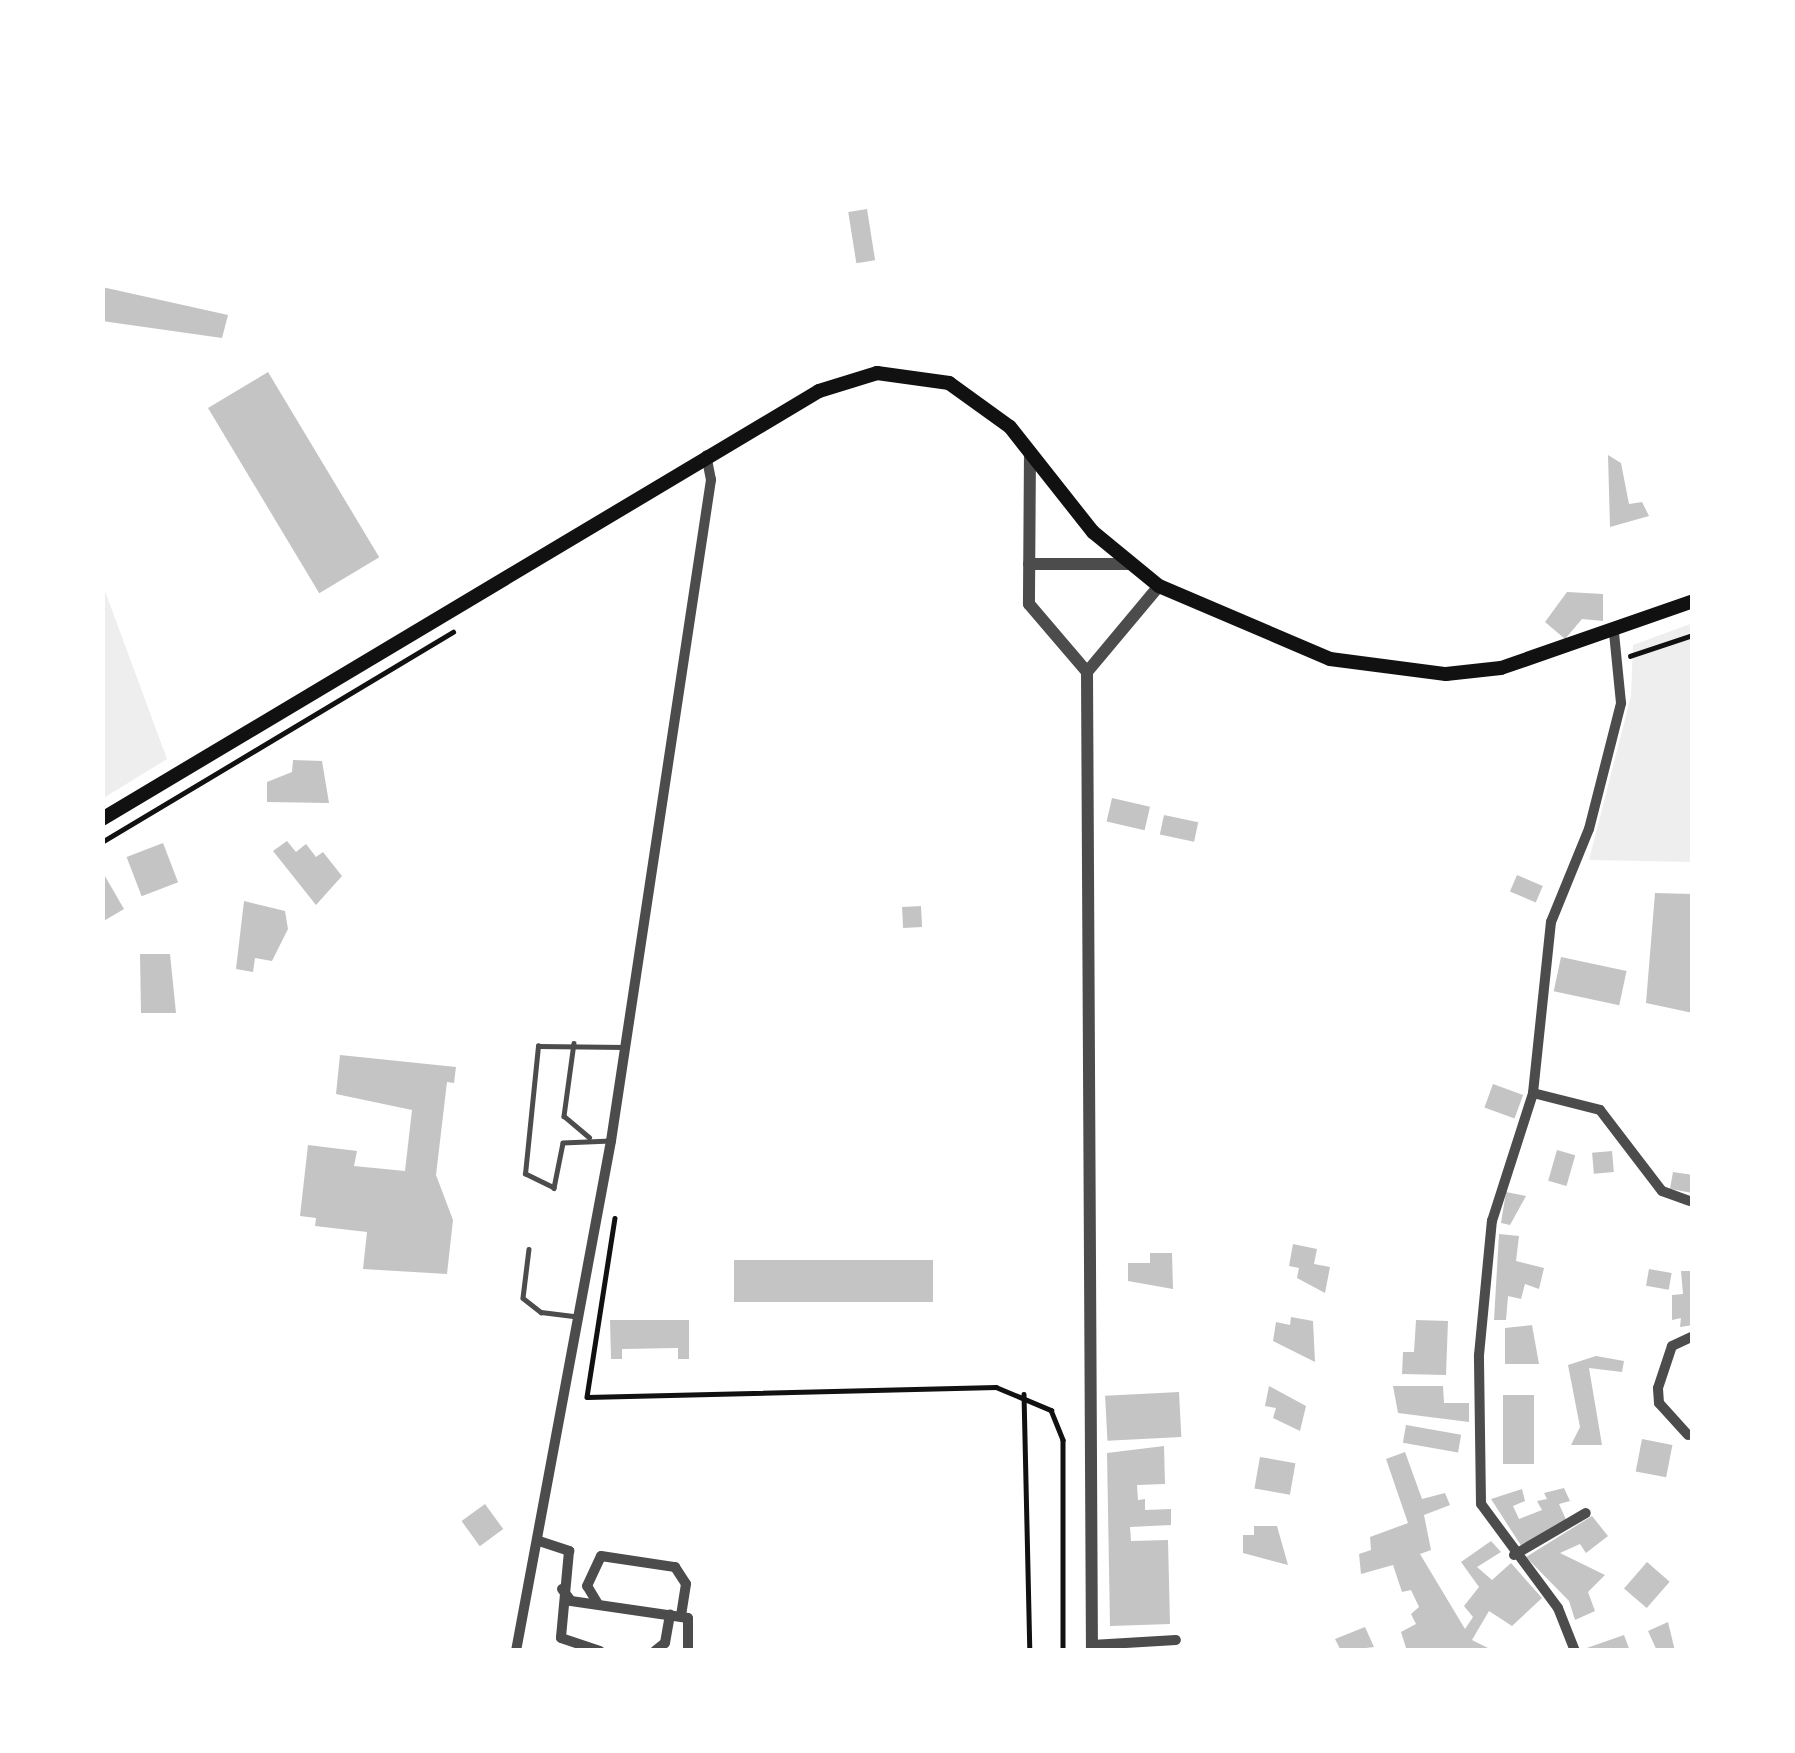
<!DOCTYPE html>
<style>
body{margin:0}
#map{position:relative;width:1795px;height:1753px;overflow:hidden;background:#fff;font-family:"Sofia Sans Condensed",sans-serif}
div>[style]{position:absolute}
.green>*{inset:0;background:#eee}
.building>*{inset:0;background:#c4c4c4;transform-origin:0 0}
.path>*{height:4.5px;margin:-2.25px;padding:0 2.25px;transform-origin:2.25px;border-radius:2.25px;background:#111}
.service>*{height:4.5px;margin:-2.25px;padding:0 2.25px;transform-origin:2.25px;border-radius:2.25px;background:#4c4c4c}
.minor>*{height:10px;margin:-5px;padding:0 5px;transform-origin:5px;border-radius:5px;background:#4c4c4c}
.tertiary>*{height:12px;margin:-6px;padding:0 6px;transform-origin:6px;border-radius:6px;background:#4c4c4c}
.secondary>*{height:14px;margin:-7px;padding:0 7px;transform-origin:7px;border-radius:7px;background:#111}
span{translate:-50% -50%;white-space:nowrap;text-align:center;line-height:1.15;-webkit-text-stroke:10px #fff;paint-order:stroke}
.frame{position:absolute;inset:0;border:105px solid #fff;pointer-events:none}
</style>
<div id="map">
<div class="green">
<div style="clip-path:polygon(102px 583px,167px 759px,102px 799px)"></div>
<div style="clip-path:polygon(1693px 623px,1693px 862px,1589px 860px,1631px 696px,1633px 645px)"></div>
</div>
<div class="building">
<div style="left:867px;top:209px;width:52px;height:19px;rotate:81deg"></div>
<div style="clip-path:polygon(102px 287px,228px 315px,222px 338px,102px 321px)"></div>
<div style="left:268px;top:372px;width:216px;height:70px;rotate:59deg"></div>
<div style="clip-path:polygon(1608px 455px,1621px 463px,1629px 504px,1642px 502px,1649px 516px,1610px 527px)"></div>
<div style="clip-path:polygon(1567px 592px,1603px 594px,1603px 621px,1582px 619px,1565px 639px,1545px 622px)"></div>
<div style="clip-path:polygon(293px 760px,322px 761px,329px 803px,267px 802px,267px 782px,292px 772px)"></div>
<div style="left:1112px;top:798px;width:39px;height:24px;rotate:13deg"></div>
<div style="left:1164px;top:815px;width:35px;height:20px;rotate:12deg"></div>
<div style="clip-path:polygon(287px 841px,296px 852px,306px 844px,316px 857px,323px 852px,342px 876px,316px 905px,273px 851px)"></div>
<div style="left:163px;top:843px;width:42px;height:39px;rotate:69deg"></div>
<div style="clip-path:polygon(102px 871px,124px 909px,102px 922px)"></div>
<div style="left:1517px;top:875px;width:28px;height:18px;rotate:23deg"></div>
<div style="clip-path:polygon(1655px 893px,1693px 894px,1693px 1013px,1646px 1003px)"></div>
<div style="clip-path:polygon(244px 901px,285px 911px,288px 929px,272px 961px,255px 958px,253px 972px,236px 969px)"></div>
<div style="left:921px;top:906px;width:21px;height:19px;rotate:87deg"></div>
<div style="clip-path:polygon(140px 954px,170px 954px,176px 1013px,141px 1013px)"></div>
<div style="left:1561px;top:957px;width:67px;height:35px;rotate:12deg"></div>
<div style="clip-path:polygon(340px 1055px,456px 1067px,454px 1083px,447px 1082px,436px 1175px,453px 1220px,447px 1274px,363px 1269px,367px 1232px,315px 1226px,316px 1218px,300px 1216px,308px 1145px,357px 1151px,354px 1166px,405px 1171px,412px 1110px,336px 1094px)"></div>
<div style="left:1493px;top:1084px;width:32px;height:25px;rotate:20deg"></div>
<div style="left:1557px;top:1150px;width:19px;height:32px;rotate:16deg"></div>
<div style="left:1612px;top:1151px;width:21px;height:20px;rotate:85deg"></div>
<div style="clip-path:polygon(1673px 1172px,1693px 1175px,1693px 1193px,1670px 1189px)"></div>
<div style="clip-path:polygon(1506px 1192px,1526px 1196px,1510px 1225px,1501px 1223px)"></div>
<div style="clip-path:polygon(1499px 1234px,1519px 1236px,1516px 1261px,1544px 1268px,1539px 1289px,1525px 1284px,1521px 1299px,1508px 1296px,1506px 1320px,1494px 1320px)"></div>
<div style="clip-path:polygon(1293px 1244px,1317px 1249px,1314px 1264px,1330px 1267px,1325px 1293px,1297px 1278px,1299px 1268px,1289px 1266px)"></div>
<div style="clip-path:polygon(1150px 1253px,1172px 1253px,1173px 1289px,1128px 1281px,1128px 1263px,1150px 1263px)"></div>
<div style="left:933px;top:1260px;width:42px;height:199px;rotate:90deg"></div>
<div style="left:1649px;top:1269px;width:23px;height:17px;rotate:10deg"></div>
<div style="clip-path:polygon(1681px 1271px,1693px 1271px,1693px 1325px,1680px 1327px,1681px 1318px,1672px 1320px,1672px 1295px,1683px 1294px)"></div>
<div style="clip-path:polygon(1291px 1317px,1313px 1321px,1315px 1362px,1273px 1341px,1276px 1322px,1290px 1325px)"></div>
<div style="clip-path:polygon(610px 1320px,689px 1320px,689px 1359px,678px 1359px,678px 1348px,622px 1349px,622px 1359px,611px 1359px)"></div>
<div style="clip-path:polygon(1416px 1320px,1448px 1321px,1446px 1375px,1402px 1374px,1403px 1352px,1414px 1352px)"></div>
<div style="clip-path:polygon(1532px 1325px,1539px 1364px,1505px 1364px,1505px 1328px)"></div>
<div style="clip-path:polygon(1596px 1356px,1624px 1361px,1622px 1372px,1589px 1368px,1602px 1445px,1571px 1445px,1580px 1427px,1568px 1365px)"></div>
<div style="clip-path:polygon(1269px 1386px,1306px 1406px,1300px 1431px,1273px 1418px,1276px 1408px,1265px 1406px)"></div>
<div style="clip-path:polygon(1393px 1386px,1443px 1386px,1444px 1403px,1469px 1403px,1469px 1422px,1398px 1413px)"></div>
<div style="left:1179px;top:1392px;width:45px;height:74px;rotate:87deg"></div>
<div style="left:1503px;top:1395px;width:31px;height:69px"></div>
<div style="left:1406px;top:1425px;width:56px;height:18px;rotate:10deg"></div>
<div style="left:1642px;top:1439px;width:31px;height:33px;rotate:11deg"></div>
<div style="clip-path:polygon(1164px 1446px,1165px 1484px,1137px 1485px,1138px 1500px,1145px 1499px,1145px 1510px,1171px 1509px,1171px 1525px,1130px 1527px,1131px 1541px,1168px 1540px,1170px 1624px,1110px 1626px,1107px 1453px)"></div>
<div style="clip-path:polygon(1405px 1452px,1422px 1499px,1445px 1493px,1450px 1505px,1424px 1515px,1431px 1550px,1420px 1554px,1465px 1629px,1473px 1617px,1464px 1606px,1479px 1587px,1461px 1562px,1491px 1541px,1501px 1552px,1477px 1567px,1492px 1580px,1511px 1563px,1542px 1598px,1512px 1626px,1489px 1611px,1472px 1640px,1492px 1650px,1407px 1651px,1401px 1632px,1416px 1624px,1411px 1614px,1419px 1607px,1411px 1590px,1402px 1592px,1393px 1565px,1361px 1574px,1359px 1554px,1371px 1550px,1370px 1537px,1408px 1523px,1386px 1459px)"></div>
<div style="left:1260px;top:1457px;width:36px;height:32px;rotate:10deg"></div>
<div style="clip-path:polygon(1564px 1488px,1570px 1501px,1559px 1504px,1568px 1524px,1522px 1547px,1491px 1499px,1522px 1489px,1525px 1501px,1513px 1506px,1519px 1519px,1542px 1510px,1537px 1501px,1547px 1499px,1544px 1493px)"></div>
<div style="left:485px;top:1504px;width:31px;height:29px;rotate:54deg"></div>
<div style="clip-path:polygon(1592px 1516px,1608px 1536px,1586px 1553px,1580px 1544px,1560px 1553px,1605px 1575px,1588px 1592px,1595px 1611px,1575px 1620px,1569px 1601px,1526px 1557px)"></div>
<div style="clip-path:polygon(1254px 1526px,1277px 1526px,1288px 1565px,1243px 1553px,1243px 1535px,1254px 1535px)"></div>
<div style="left:1647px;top:1562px;width:30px;height:35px;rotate:41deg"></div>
<div style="clip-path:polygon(1668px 1622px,1675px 1651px,1657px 1651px,1648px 1631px)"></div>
<div style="clip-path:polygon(1365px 1627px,1374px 1647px,1341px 1651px,1335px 1639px)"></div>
<div style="clip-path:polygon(1624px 1635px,1630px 1651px,1581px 1651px,1581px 1650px)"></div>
</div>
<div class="path">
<div style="left:1630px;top:656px;width:66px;rotate:-18.4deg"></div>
<div style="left:102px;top:842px;width:409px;rotate:-30.9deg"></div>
<div style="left:615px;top:1218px;width:181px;rotate:98.9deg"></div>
<div style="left:587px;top:1397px;width:409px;rotate:-1.4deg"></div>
<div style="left:996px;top:1387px;width:60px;rotate:22.7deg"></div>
<div style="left:1051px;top:1410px;width:32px;rotate:68deg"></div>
<div style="left:1063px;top:1440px;width:211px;rotate:90deg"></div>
<div style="left:1024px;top:1394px;width:257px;rotate:88.7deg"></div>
</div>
<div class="service">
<div style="left:574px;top:1043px;width:74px;rotate:97.8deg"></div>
<div style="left:564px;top:1116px;width:33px;rotate:40deg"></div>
<div style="left:611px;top:1141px;width:48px;rotate:177.6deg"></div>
<div style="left:563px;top:1143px;width:46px;rotate:101.3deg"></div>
<div style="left:554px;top:1188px;width:32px;rotate:-154deg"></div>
<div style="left:525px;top:1174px;width:129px;rotate:-84.2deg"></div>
<div style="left:538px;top:1046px;width:87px;rotate:0.7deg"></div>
<div style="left:529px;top:1249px;width:49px;rotate:97deg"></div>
<div style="left:523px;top:1298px;width:23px;rotate:38deg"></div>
<div style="left:541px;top:1312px;width:34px;rotate:7deg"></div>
</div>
<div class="minor">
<div style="left:1533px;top:1093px;width:69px;rotate:14.2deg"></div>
<div style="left:1600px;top:1110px;width:102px;rotate:52.6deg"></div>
<div style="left:1662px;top:1191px;width:29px;rotate:20deg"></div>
<div style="left:1688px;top:1435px;width:43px;rotate:-132.2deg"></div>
<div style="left:1659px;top:1403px;width:15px;rotate:-94deg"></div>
<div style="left:1658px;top:1388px;width:44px;rotate:-71.6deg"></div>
<div style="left:1672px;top:1346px;width:23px;rotate:-25deg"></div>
<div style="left:539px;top:1541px;width:32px;rotate:18deg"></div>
<div style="left:569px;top:1551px;width:87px;rotate:95.3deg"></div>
<div style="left:561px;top:1638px;width:41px;rotate:18.4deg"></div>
<div style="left:1514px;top:1555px;width:83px;rotate:-30.3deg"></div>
<div style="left:562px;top:1589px;width:15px;rotate:53deg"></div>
<div style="left:571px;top:1601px;width:118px;rotate:8.3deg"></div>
<div style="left:688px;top:1618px;width:33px;rotate:90deg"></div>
<div style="left:598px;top:1604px;width:21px;rotate:-121deg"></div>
<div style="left:587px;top:1586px;width:33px;rotate:-65deg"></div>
<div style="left:601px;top:1556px;width:75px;rotate:8.5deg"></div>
<div style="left:675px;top:1567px;width:20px;rotate:57deg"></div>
<div style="left:686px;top:1584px;width:32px;rotate:99deg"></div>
<div style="left:1092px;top:1645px;width:84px;rotate:-3.4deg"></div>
<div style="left:516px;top:1651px;width:519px;rotate:-79.45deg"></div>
<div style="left:611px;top:1141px;width:669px;rotate:-81.4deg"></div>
<div style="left:711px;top:480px;width:25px;rotate:-101deg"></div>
<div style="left:655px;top:1651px;width:13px;rotate:-39deg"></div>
<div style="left:665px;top:1643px;width:29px;rotate:-80deg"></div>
<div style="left:1575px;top:1651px;width:46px;rotate:-111.6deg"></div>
<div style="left:1558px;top:1608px;width:129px;rotate:-126.5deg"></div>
<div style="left:1481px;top:1504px;width:149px;rotate:-90.8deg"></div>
<div style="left:1479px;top:1355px;width:135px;rotate:-84.5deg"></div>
<div style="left:1492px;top:1221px;width:134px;rotate:-72.2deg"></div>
<div style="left:1533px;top:1093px;width:172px;rotate:-84deg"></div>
<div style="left:1551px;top:922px;width:100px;rotate:-67.8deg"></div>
<div style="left:1589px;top:829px;width:130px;rotate:-75.7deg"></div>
<div style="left:1621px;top:703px;width:70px;rotate:-95.7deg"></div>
</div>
<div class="tertiary">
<div style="left:1030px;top:451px;width:153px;rotate:90.4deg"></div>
<div style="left:1029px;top:604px;width:89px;rotate:49.5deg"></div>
<div style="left:1087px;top:672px;width:979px;rotate:89.71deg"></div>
<div style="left:1029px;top:564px;width:102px"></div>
<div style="left:1087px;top:672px;width:112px;rotate:-50.1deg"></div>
</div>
<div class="secondary">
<div style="left:102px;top:819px;width:835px;rotate:-30.83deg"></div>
<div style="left:819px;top:391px;width:61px;rotate:-17.2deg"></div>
<div style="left:877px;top:373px;width:73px;rotate:7.9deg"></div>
<div style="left:949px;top:383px;width:75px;rotate:35.8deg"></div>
<div style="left:1010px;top:427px;width:134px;rotate:51.7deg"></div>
<div style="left:1093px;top:532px;width:85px;rotate:39.3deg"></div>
<div style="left:1159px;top:586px;width:186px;rotate:23.1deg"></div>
<div style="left:1330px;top:659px;width:117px;rotate:7.4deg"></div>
<div style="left:1446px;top:674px;width:55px;rotate:-6.2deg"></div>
<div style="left:1501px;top:668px;width:203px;rotate:-19.2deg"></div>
</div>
<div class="frame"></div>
</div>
